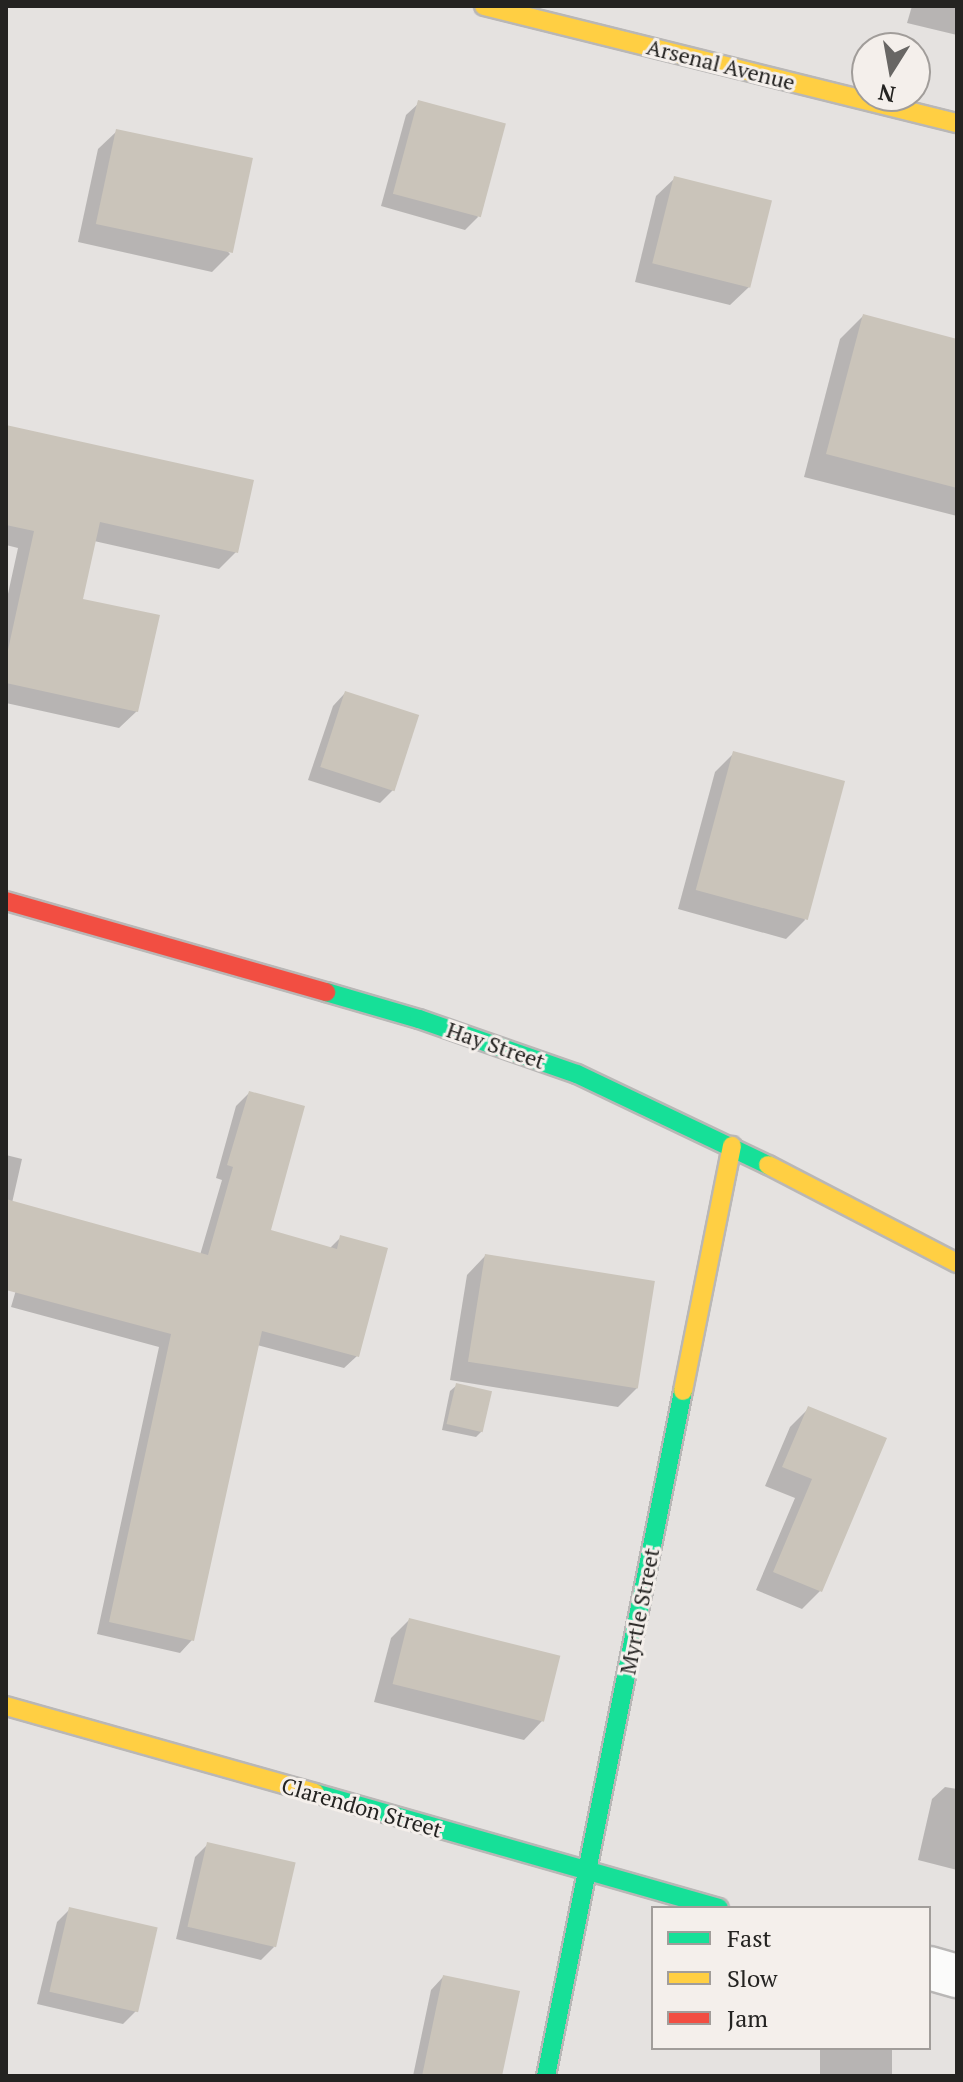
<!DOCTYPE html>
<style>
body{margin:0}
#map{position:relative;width:963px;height:2082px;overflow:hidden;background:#e5e2e0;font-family:"PT Serif",serif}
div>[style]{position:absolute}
.shadow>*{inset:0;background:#0003;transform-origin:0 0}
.building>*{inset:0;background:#cac4ba;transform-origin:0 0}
.roads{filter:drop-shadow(2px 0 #b9b7b6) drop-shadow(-2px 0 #b9b7b6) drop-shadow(0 2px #b9b7b6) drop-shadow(0 -2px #b9b7b6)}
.street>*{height:42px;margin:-21px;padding:0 21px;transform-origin:21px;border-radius:21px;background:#fbfbfa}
.fast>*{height:18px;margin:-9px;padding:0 9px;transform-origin:9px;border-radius:9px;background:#16e098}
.slow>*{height:18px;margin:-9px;padding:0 9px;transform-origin:9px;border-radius:9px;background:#ffcf43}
.jam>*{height:18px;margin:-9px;padding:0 9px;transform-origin:9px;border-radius:9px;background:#f24e42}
span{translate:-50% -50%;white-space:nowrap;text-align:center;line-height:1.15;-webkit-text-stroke:6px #f4efeb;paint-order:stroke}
.street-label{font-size:22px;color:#242321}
.frame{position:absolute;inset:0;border:8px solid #242321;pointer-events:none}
.legend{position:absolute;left:651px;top:1906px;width:280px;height:144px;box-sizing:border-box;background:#f4efeb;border:2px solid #a19d9a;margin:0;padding:10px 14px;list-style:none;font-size:24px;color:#242321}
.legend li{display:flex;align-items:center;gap:16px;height:40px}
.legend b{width:40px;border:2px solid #a19d9a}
.north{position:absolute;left:851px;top:32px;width:80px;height:80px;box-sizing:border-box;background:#f4efeb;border:2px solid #a19d9a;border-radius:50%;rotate:191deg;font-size:22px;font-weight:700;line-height:32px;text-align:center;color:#242321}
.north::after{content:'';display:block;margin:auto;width:28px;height:36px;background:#686664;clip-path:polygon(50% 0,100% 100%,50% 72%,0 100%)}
</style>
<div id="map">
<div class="shadow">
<div style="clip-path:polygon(912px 6px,957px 6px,957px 35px,907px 23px)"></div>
<div style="clip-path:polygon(419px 103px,478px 217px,465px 230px,381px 206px,406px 115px)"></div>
<div style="clip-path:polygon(117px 131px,230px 254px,212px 272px,78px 242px,98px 149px)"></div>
<div style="clip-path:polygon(675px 178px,749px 287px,730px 305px,635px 282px,656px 196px)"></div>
<div style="clip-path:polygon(863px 316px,957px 341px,957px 516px,804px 477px,840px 339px)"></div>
<div style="clip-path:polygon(6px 427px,236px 552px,219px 569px,94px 541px,80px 601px,137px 711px,119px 728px,6px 703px,6px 603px,18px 548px,6px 545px)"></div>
<div style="clip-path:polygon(345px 693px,393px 790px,380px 803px,308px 780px,333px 706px)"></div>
<div style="clip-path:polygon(734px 753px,805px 920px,786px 939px,678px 909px,715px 772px)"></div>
<div style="clip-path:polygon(249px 1093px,268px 1232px,329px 1249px,341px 1237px,357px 1356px,344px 1368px,257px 1345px,192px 1640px,180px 1653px,97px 1634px,159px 1347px,11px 1307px,16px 1290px,6px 1288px,6px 1155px,22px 1159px,12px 1203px,200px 1255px,222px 1180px,216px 1178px,236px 1106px)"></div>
<div style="clip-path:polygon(485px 1256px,637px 1388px,618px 1407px,450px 1380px,467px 1275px)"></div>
<div style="clip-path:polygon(457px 1385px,482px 1431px,476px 1437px,442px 1430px,450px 1391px)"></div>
<div style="clip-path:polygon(809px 1408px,821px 1590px,802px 1609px,756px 1590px,795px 1498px,765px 1486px,790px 1427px)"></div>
<div style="clip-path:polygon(409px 1620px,542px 1721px,524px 1740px,374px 1702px,391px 1638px)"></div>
<div style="clip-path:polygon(945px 1787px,957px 1789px,957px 1870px,918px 1860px,932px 1799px)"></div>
<div style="clip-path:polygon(208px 1844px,274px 1947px,261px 1960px,176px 1939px,195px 1857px)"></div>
<div style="clip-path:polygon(70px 1909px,136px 2011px,123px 2024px,37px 2004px,57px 1922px)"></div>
<div style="clip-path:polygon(443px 1977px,500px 2076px,413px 2076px,431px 1990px)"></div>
<div style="left:820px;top:2048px;width:72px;height:28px"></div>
</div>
<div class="building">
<div style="left:418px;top:100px;width:91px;height:97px;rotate:15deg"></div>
<div style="left:116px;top:129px;width:140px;height:97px;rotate:12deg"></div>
<div style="left:674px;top:176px;width:101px;height:90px;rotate:14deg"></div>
<div style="clip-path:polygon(863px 314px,957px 339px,957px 488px,826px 454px)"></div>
<div style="clip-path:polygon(6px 425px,254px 480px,238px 553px,100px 522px,83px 599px,160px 615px,138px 712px,6px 683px,6px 659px,34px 531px,6px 525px)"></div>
<div style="left:345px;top:691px;width:78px;height:80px;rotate:18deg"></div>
<div style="left:733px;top:751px;width:116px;height:144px;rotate:15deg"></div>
<div style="clip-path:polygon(249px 1091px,305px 1106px,271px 1230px,337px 1249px,340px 1235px,388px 1248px,359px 1357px,262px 1331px,194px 1641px,109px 1622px,171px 1334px,6px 1290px,6px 1199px,208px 1255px,233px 1167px,227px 1165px)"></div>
<div style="left:485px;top:1254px;width:172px;height:109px;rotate:9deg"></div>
<div style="left:456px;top:1383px;width:37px;height:42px;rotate:13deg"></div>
<div style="clip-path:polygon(808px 1406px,887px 1438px,822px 1592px,773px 1572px,812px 1479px,782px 1467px)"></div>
<div style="left:409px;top:1618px;width:156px;height:68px;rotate:14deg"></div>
<div style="left:207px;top:1842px;width:91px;height:87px;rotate:13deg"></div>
<div style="left:69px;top:1907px;width:91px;height:87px;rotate:13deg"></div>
<div style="clip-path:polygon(443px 1975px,520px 1991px,502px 2076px,422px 2076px)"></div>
</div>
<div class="roads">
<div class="street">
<div style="left:929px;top:1968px;width:29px;rotate:16deg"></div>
</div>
<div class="fast">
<div style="left:326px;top:992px;width:97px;rotate:16.2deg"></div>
<div style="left:419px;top:1019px;width:167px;rotate:19.2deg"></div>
<div style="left:577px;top:1074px;width:212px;rotate:25.5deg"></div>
<div style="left:315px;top:1793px;width:420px;rotate:15.9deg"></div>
<div style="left:546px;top:2076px;width:699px;rotate:-78.69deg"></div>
</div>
<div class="slow">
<div style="left:484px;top:6px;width:487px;rotate:13.9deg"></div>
<div style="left:768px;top:1165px;width:213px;rotate:27.4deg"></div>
<div style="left:683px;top:1391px;width:250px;rotate:-78.7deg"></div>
<div style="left:6px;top:1706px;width:321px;rotate:15.7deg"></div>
</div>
<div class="jam">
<div style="left:6px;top:901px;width:333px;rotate:15.9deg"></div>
</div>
</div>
<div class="street-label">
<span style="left:721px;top:64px;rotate:14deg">Arsenal Avenue</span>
<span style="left:496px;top:1045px;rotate:19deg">Hay Street</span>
<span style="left:639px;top:1611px;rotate:-79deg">Myrtle Street</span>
<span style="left:362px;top:1807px;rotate:16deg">Clarendon Street</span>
</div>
<div class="frame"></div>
<ul class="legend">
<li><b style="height:10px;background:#16e098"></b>Fast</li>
<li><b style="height:10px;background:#ffcf43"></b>Slow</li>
<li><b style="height:10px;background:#f24e42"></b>Jam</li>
</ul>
<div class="north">N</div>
</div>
